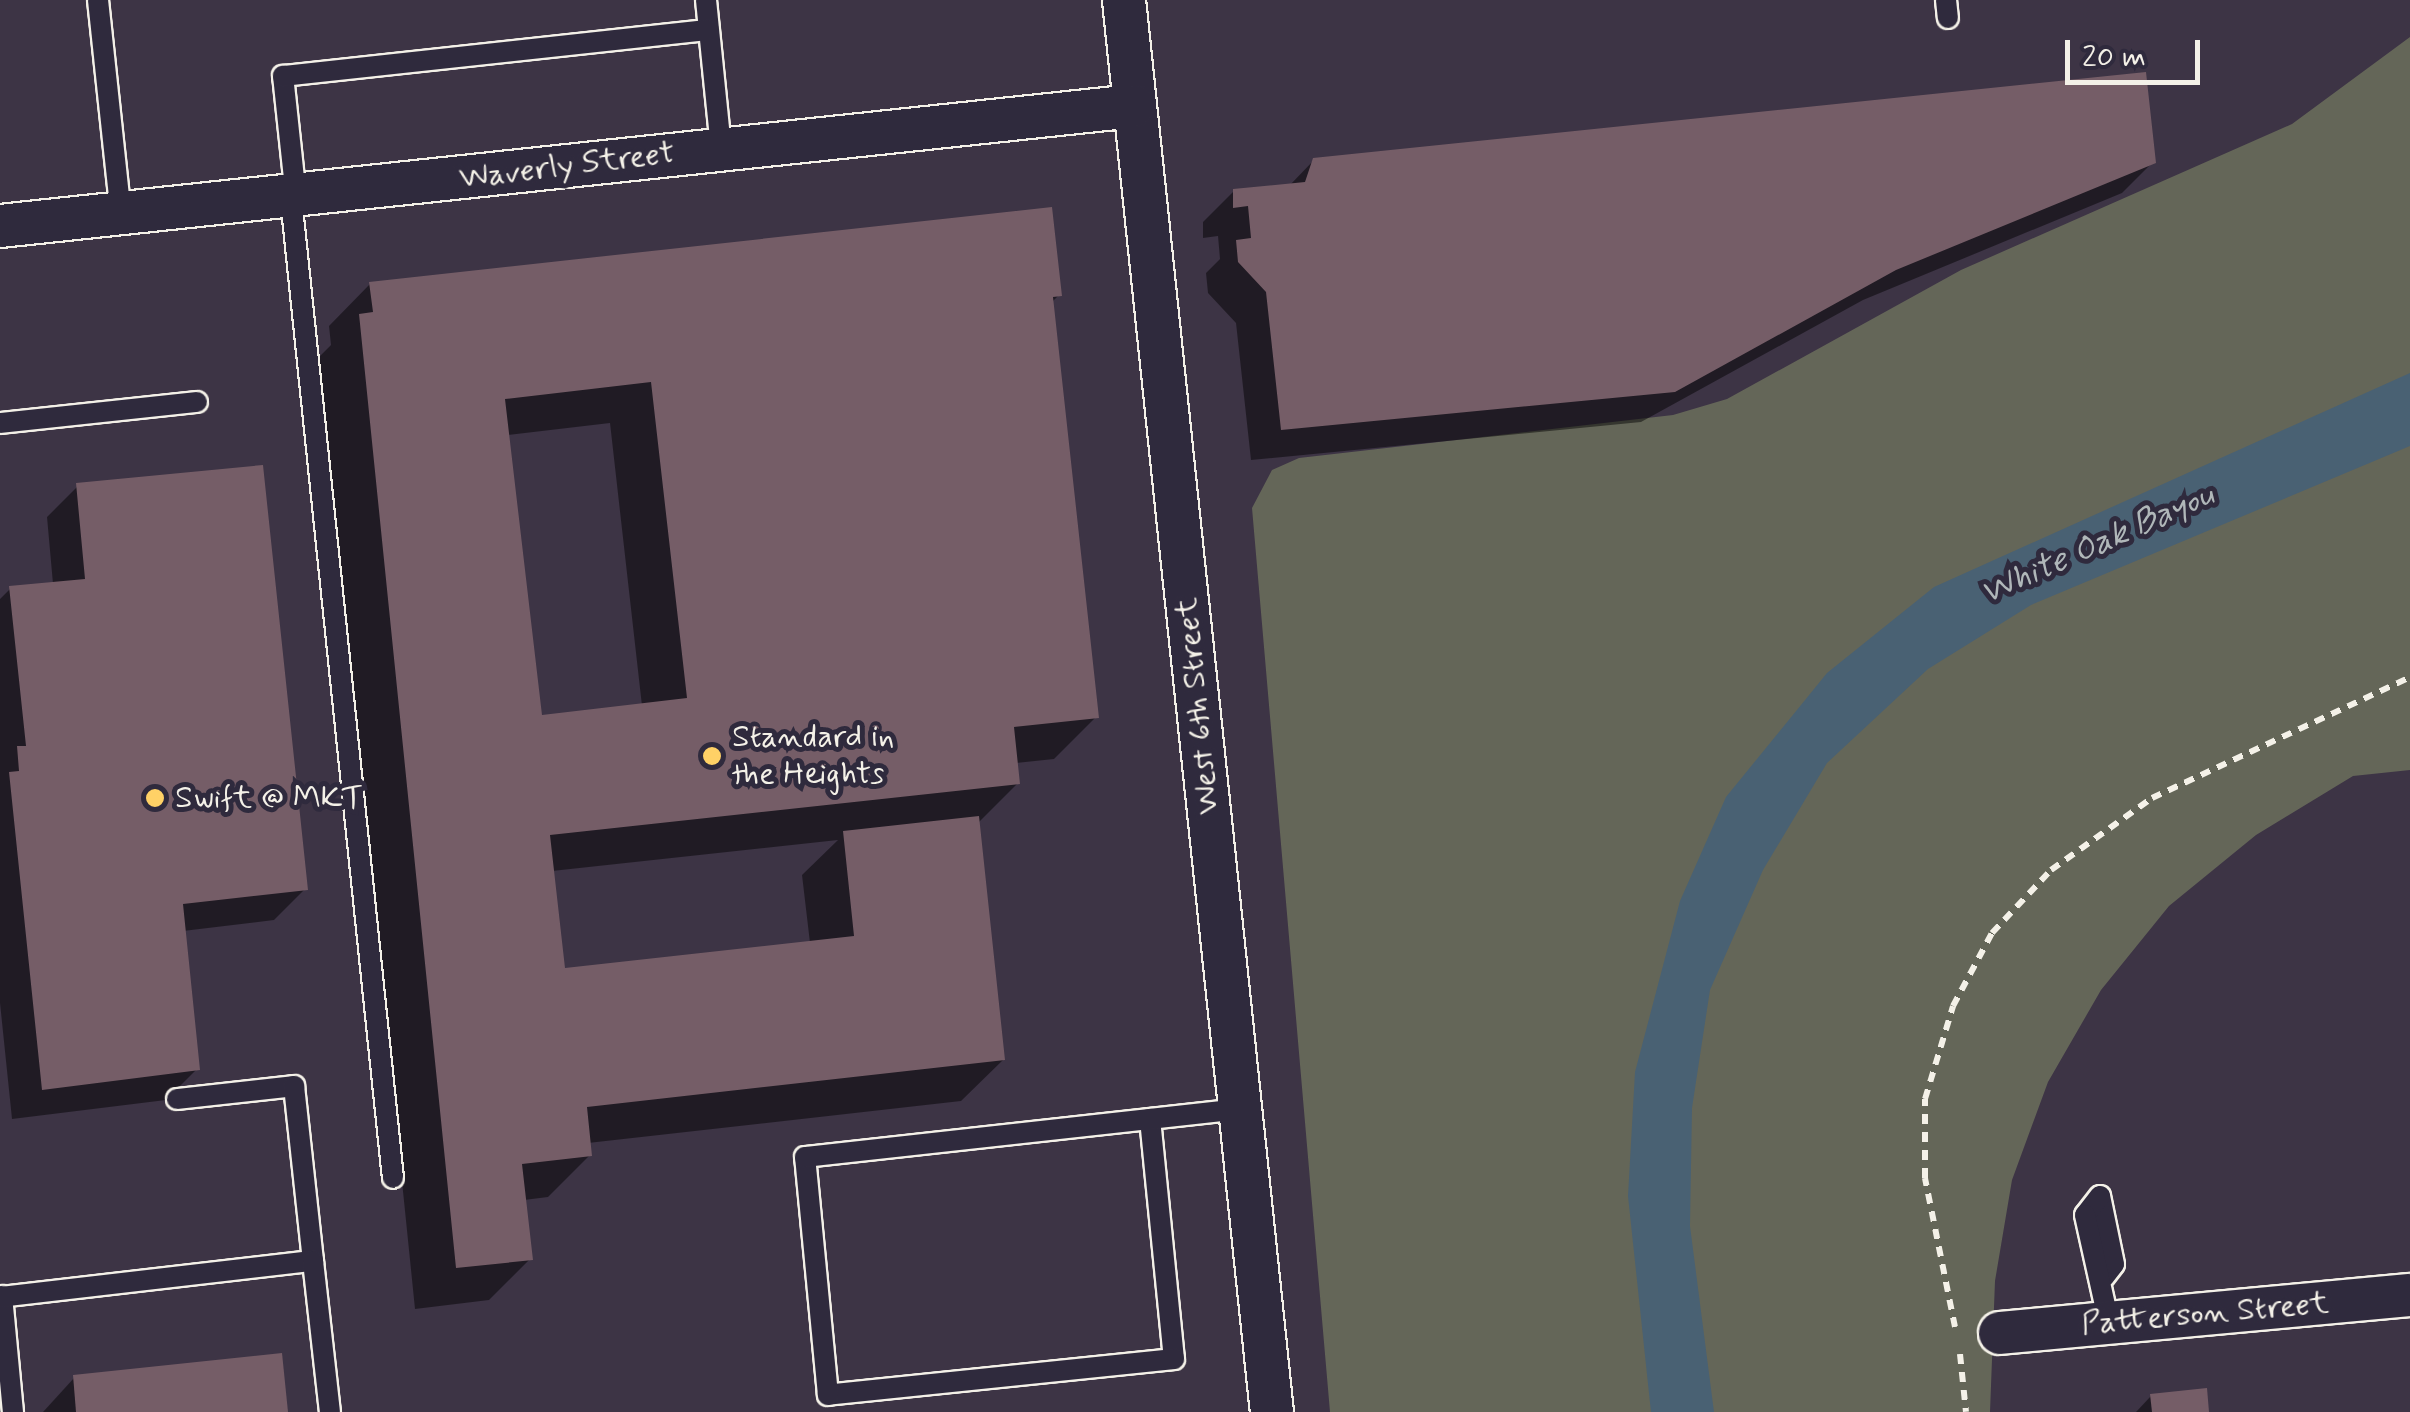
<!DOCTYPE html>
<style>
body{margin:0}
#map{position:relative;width:2410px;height:1412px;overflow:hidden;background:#3d3445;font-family:Mynerve,sans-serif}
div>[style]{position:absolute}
.green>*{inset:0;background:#646658}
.water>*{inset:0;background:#496173}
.shadow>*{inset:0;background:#0007}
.building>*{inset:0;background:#755d67}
.path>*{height:6px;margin-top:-3px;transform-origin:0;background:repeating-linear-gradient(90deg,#f4f1e8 0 10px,transparent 0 18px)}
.roads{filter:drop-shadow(2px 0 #f4f1e8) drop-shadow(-2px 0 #f4f1e8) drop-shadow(0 2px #f4f1e8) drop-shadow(0 -2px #f4f1e8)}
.service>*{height:20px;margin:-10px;padding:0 10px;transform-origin:10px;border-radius:10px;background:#2f2a3d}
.minor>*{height:42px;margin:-21px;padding:0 21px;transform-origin:21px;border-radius:21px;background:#2f2a3d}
.dots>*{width:28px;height:28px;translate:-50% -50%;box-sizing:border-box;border:5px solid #2f2a3d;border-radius:50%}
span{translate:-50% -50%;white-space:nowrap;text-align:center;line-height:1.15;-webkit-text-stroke:10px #2f2a3d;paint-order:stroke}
.street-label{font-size:32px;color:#f4f1e8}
.poi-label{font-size:32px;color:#f4f1e8}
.left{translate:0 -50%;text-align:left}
.water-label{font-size:35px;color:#b0b7b9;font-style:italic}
.scale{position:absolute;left:2065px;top:40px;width:135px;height:45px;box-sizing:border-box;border:5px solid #f4f1e8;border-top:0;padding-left:12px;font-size:30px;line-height:35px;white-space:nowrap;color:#f4f1e8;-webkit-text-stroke:8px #2f2a3d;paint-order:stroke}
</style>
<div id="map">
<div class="green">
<div style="clip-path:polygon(2410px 37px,2410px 770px,2353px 776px,2256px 835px,2169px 906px,2101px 990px,2048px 1082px,2012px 1180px,1995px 1281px,1990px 1412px,1330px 1412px,1252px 508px,1272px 470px,1299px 458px,1673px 415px,1727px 399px,1961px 270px,2292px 124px)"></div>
</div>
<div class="water">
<div style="clip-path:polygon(2410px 373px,2410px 446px,2031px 605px,1928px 669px,1827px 763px,1763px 870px,1710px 990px,1692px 1108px,1690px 1226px,1714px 1412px,1651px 1412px,1628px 1196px,1635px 1072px,1680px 901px,1726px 797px,1827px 673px,1934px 587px)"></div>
</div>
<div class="shadow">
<div style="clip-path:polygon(1314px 160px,2153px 162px,2122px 193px,1863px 300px,1641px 422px,1251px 460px,1236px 323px,1208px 293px,1206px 273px,1220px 259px,1218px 236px,1203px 238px,1203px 222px,1234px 191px,1289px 186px)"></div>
<div style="clip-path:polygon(evenodd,370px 284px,1059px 295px,1051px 303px,1096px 717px,1054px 759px,1016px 763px,1018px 783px,977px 824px,1003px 1060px,961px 1101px,588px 1143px,590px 1155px,548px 1197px,524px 1200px,530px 1259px,489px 1300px,415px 1309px,318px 358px,331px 345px,329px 326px,370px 284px,610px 423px,642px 706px,540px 717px,507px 435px,610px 423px,370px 284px,838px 840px,802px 875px,810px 943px,562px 971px,552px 871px,838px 840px)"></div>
<div style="clip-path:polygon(78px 486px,305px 889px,274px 920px,183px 931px,197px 1069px,166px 1100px,12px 1119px,0 1003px,0 599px,11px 588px,53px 584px,47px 517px)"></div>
<div style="clip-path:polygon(74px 1378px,286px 1412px,43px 1412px)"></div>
<div style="clip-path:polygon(2151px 1396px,2207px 1412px,2136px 1412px)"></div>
</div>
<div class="building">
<div style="clip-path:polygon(2146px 72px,2156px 163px,1896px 270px,1675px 392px,1281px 430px,1266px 292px,1238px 262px,1236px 240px,1251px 238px,1248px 206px,1233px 208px,1233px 189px,1305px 182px,1313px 158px)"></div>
<div style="clip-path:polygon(evenodd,1052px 207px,1062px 296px,1053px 297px,1099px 718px,1014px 727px,1020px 784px,550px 835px,565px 968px,854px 936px,843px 831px,979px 816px,1005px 1060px,587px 1107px,592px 1156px,522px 1164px,533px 1260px,456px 1268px,359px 314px,373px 312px,369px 282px,1052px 207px,651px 382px,687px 698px,542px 715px,505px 399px,651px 382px)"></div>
<div style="clip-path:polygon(263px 465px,308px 890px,183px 904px,200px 1070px,42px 1090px,9px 772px,19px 771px,17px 746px,26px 746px,9px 586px,85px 579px,76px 483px)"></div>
<div style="clip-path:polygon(282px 1353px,288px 1412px,76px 1412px,73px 1375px)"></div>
<div style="clip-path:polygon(2207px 1388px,2209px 1412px,2152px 1412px,2150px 1394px)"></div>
</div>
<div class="path">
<div style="left:1955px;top:1327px;width:152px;rotate:-101.4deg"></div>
<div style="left:1925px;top:1178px;width:79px;rotate:-90deg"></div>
<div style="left:1925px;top:1099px;width:97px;rotate:-73.2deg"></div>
<div style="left:1953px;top:1006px;width:83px;rotate:-61.9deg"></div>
<div style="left:1992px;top:933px;width:86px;rotate:-46.9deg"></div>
<div style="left:2051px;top:870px;width:124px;rotate:-35.5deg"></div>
<div style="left:2152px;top:798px;width:285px;rotate:-25.1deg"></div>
<div style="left:1960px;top:1354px;width:58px;rotate:84.1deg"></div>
</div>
<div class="roads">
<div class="service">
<div style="left:98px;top:0;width:216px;rotate:83.9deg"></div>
<div style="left:706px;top:0;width:149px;rotate:84.2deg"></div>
<div style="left:1946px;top:0;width:18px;rotate:84deg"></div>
<div style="left:296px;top:197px;width:122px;rotate:-96.1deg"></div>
<div style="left:283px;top:76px;width:428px;rotate:-6.2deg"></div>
<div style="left:291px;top:198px;width:985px;rotate:84.06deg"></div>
<div style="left:0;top:423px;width:198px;rotate:-6.1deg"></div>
<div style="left:177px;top:1099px;width:118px;rotate:-6.3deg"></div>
<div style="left:294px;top:1086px;width:176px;rotate:83.8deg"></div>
<div style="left:1150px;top:1119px;width:241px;rotate:84.3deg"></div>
<div style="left:1174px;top:1359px;width:348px;rotate:174.1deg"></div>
<div style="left:828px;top:1395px;width:239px;rotate:-95.5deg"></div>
<div style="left:805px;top:1157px;width:439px;rotate:-6.3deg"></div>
<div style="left:2104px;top:1277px;width:16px;rotate:-52deg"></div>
<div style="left:2114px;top:1264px;width:69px;rotate:-101.6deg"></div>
<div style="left:2100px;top:1196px;width:24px;rotate:128deg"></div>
<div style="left:2085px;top:1215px;width:111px;rotate:77.5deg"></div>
<div style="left:2px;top:1296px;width:117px;rotate:84.6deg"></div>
<div style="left:0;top:1297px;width:315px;rotate:-6.6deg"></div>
<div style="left:313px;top:1261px;width:152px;rotate:83.6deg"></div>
</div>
<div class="minor">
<div style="left:1124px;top:0;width:1420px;rotate:84.02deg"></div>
<div style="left:0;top:226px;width:1140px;rotate:-6.04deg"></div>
<div style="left:2000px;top:1333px;width:412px;rotate:-5.3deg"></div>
</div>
</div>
<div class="dots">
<div style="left:712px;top:756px;background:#ffd166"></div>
<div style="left:155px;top:798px;background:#ffd166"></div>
</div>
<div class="street-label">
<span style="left:567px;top:166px;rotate:-7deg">Waverly Street</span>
<span style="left:1198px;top:706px;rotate:-96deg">West 6th Street</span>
<span style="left:2205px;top:1314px;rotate:-5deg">Patterson Street</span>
</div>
<div class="poi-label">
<span class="left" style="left:732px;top:756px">Standard in<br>the Heights</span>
<span class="left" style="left:175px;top:798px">Swift @ MKT</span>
</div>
<div class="water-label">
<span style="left:2097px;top:544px;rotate:-24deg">White Oak Bayou</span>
</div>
<div class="scale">20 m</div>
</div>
